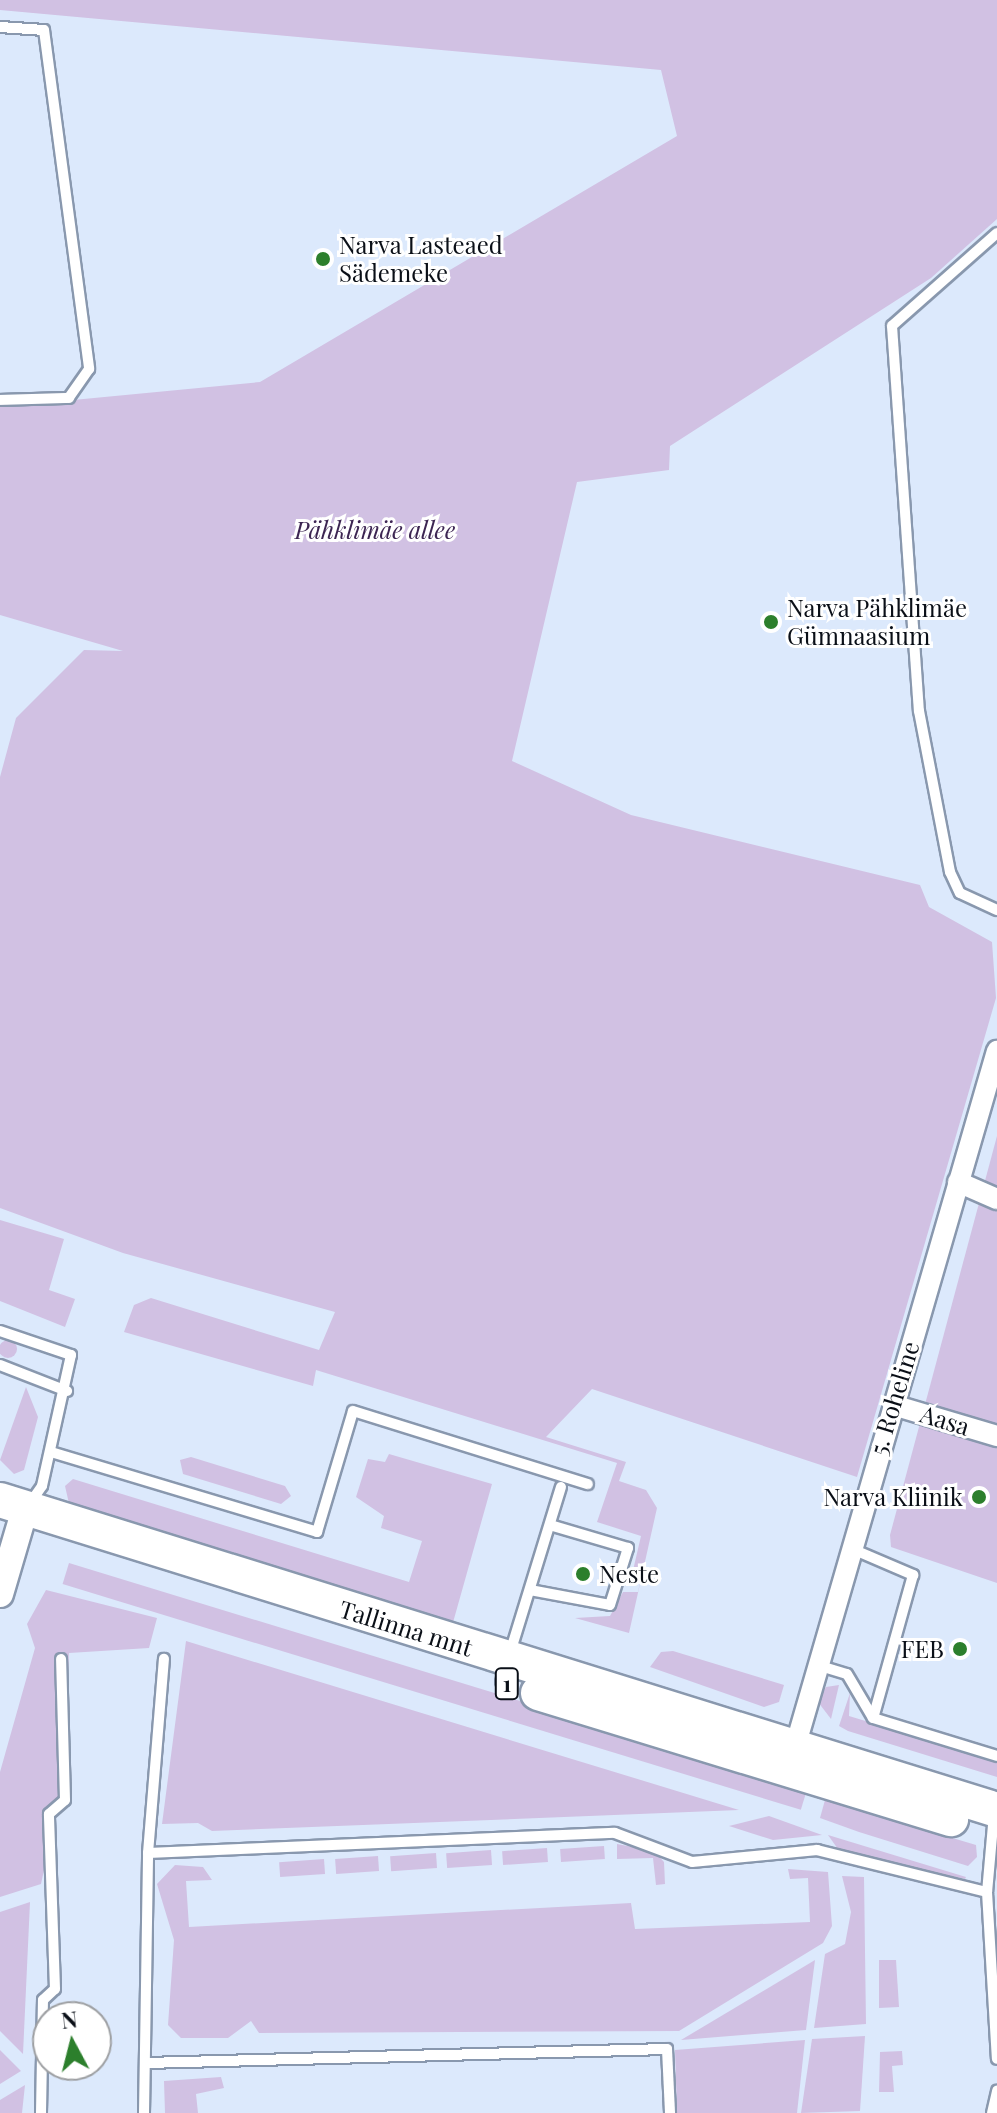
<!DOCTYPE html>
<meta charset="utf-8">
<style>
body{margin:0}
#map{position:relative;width:997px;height:2113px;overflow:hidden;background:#dce9fc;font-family:"Playfair Display",serif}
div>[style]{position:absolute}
.green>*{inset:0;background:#d1c1e3;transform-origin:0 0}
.round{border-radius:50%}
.roads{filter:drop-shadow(2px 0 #8998ae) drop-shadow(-2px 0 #8998ae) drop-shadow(0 2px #8998ae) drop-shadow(0 -2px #8998ae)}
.service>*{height:10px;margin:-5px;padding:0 5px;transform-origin:5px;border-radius:5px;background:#fff}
.minor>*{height:20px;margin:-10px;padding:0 10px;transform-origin:10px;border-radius:10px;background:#fff}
.tertiary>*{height:26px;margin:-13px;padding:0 13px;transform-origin:13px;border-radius:13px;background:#fff}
.trunk>*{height:34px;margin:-17px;padding:0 17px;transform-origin:17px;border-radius:17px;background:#fff}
.dots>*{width:22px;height:22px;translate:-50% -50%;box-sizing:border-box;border:4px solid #fff;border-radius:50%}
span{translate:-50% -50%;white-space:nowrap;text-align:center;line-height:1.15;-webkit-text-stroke:6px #fff;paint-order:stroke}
.shield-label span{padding:2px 6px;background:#fff;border:2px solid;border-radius:6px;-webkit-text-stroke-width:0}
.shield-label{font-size:22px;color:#0a0f17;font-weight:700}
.poi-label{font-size:24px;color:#0a0f17}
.left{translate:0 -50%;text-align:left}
.right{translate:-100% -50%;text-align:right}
.park-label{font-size:24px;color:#3c2552;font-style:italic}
.street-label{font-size:24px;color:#0a0f17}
.north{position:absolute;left:32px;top:2001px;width:80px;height:80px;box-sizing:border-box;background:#fff;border:2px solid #9d9fa2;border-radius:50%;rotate:353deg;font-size:22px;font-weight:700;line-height:32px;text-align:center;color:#0a0f17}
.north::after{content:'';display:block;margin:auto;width:28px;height:36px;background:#2c7f2c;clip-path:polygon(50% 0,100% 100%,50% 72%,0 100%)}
</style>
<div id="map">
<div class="green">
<div style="clip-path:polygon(0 0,997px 0,997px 219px,931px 278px,670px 446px,669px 470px,577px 482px,512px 761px,631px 815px,920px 885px,929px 907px,992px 942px,996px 998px,857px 1477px,592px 1389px,546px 1437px,626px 1462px,619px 1481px,646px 1490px,657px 1508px,629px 1633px,575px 1618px,610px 1616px,623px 1592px,638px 1592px,640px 1582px,631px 1579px,641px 1536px,597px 1522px,617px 1463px,316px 1370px,313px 1386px,124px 1332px,134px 1305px,151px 1298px,319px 1350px,335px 1312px,123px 1253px,0 1208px,0 777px,16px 718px,84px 650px,123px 651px,0 615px,0 407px,260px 382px,677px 136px,661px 70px,0 10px)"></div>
<div style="clip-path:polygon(997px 1136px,997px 1583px,891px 1547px,890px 1535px)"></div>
<div style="clip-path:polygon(0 1220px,64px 1239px,49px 1290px,75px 1299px,65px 1327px,0 1301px)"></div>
<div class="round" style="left:-1px;top:1340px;width:18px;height:18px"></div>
<div style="clip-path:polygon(26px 1387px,38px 1417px,24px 1470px,14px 1474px,0 1460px)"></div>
<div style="clip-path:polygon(389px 1454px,492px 1484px,452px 1626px,70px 1508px,65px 1486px,73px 1479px,409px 1582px,422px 1541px,381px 1528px,384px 1516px,356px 1497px,368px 1459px,385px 1462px)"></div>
<div style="clip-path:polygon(191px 1457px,285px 1486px,291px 1496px,281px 1504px,183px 1474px,180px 1460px)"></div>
<div style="left:69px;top:1563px;width:772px;height:22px;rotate:17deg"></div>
<div style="clip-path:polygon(46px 1590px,157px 1618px,149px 1648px,69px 1653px,65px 1773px,41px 1884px,0 1897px,0 1772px,35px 1648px,27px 1624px)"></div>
<div style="clip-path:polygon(186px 1641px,739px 1810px,212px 1831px,198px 1823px,162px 1824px)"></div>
<div style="clip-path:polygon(673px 1651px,784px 1685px,779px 1702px,764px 1707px,650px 1667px,661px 1652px)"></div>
<div style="clip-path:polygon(839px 1685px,831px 1719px,818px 1702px,826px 1687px)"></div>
<div style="clip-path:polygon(850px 1693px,849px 1716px,997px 1761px,997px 1777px,848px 1731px,839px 1726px)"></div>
<div style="clip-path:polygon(825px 1800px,976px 1845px,977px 1857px,968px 1866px,859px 1832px,820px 1818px)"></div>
<div style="clip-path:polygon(769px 1816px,822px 1835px,773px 1840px,729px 1826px)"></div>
<div style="clip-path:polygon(828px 1835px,966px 1877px,965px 1879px,840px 1852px)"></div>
<div style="clip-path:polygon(617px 1844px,654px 1851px,664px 1862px,665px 1884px,656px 1885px,653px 1858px,617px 1859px)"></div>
<div style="left:604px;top:1846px;width:13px;height:44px;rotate:86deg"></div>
<div style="left:547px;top:1848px;width:14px;height:45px;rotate:86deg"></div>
<div style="left:491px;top:1850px;width:15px;height:45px;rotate:86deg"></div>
<div style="left:436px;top:1853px;width:15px;height:46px;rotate:86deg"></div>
<div style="left:378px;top:1856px;width:15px;height:43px;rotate:86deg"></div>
<div style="left:324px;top:1859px;width:15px;height:45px;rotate:86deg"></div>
<div style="clip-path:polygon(175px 1865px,203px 1867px,212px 1880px,186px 1881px,189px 1927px,631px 1903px,635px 1929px,810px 1922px,808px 1878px,790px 1879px,788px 1869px,828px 1872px,832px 1926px,823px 1943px,679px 2031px,259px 2033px,251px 2021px,228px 2038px,181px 2038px,168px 2025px,174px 1940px,157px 1884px)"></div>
<div style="clip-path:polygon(842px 1876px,864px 1877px,866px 2024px,814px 2028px,825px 1954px,845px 1944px,851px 1912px)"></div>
<div style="clip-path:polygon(30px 1902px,23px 2054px,0 2031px,0 1912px)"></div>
<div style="clip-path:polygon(815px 1960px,806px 2030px,681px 2040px)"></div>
<div style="clip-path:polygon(879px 1960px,896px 1960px,899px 2007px,879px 2008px)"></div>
<div style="clip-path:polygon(865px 2036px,860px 2111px,801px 2113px,812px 2039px)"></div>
<div style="clip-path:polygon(805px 2040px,797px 2113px,677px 2113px,675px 2050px)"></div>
<div style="clip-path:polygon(0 2050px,21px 2071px,0 2084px)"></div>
<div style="clip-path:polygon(902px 2051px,903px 2065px,892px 2066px,894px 2092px,879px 2092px,880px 2052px)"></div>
<div style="clip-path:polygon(221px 2077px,224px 2088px,196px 2094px,198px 2113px,165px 2113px,164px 2081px)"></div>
<div style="clip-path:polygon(25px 2085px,22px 2113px,0 2113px,0 2100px)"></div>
</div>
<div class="roads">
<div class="service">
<div style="left:0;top:27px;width:44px;rotate:3.9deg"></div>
<div style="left:44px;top:30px;width:342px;rotate:82.4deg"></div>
<div style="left:89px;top:369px;width:35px;rotate:125deg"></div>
<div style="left:69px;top:398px;width:69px;rotate:178.3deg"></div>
<div style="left:997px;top:233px;width:140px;rotate:138.5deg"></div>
<div style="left:892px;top:326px;width:386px;rotate:86deg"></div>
<div style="left:919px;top:711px;width:164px;rotate:79.1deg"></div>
<div style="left:950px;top:872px;width:23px;rotate:65deg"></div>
<div style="left:960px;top:893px;width:41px;rotate:24.7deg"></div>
<div style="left:0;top:1331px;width:75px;rotate:18.7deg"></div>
<div style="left:71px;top:1355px;width:134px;rotate:102.5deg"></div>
<div style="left:42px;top:1486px;width:21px;rotate:125deg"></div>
<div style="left:0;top:1365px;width:72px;rotate:21.2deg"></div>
<div style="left:51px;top:1452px;width:278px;rotate:16.7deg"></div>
<div style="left:317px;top:1532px;width:126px;rotate:-73.4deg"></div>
<div style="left:353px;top:1411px;width:246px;rotate:17.3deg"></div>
<div style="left:850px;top:1548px;width:69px;rotate:23.2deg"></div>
<div style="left:913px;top:1575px;width:148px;rotate:105.6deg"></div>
<div style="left:530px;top:1590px;width:81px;rotate:10.6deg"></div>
<div style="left:610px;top:1605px;width:60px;rotate:-72.5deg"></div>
<div style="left:628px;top:1548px;width:81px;rotate:-163.6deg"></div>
<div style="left:817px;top:1665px;width:31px;rotate:17deg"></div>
<div style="left:847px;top:1674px;width:51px;rotate:59.4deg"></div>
<div style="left:873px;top:1718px;width:130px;rotate:17deg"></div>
<div style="left:501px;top:1682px;width:204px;rotate:-72.9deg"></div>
<div style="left:994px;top:1814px;width:78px;rotate:95.1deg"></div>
<div style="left:987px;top:1892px;width:167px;rotate:86.6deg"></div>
<div style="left:148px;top:1853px;width:467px;rotate:-2.5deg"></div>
<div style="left:615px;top:1833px;width:82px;rotate:20.6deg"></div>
<div style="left:692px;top:1862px;width:126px;rotate:-5.5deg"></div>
<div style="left:817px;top:1850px;width:175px;rotate:13.9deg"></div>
<div style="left:146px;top:2063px;width:521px;rotate:-1.54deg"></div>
<div style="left:667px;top:2049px;width:64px;rotate:87.3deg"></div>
<div style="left:41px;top:2113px;width:113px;rotate:-89deg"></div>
<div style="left:43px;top:2000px;width:16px;rotate:-43deg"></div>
<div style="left:55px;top:1989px;width:175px;rotate:-92deg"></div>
<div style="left:49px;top:1814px;width:21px;rotate:-41deg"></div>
<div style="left:65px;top:1800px;width:141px;rotate:-91.6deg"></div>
<div style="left:144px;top:2113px;width:260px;rotate:-89.1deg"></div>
<div style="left:148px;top:1853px;width:195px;rotate:-85.3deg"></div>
<div style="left:992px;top:2113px;width:23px;rotate:-77deg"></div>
</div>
<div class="minor">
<div style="left:958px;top:1182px;width:43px;rotate:23.6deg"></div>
<div style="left:893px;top:1405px;width:109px;rotate:16.6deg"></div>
<div style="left:795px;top:1747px;width:725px;rotate:-73.82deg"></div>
</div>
<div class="tertiary">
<div style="left:0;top:1594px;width:89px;rotate:-73.6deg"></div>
</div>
<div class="trunk">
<div style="left:0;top:1500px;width:1044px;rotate:17.27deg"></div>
<div style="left:538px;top:1693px;width:432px;rotate:17deg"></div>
</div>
</div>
<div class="dots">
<div style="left:323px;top:259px;background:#2c7f2c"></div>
<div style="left:771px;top:622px;background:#2c7f2c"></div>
<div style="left:979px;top:1497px;background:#2c7f2c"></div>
<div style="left:583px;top:1574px;background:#2c7f2c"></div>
<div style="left:960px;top:1649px;background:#2c7f2c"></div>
</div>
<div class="shield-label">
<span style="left:507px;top:1684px">1</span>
</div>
<div class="poi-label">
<span class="left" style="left:339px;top:259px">Narva Lasteaed<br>Sädemeke</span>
<span class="left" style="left:787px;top:622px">Narva Pähklimäe<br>Gümnaasium</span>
<span class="right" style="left:963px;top:1497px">Narva Kliinik</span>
<span class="left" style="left:599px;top:1574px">Neste</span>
<span class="right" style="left:944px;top:1649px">FEB</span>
</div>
<div class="park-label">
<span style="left:375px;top:530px">Pähklimäe allee</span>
</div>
<div class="street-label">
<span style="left:894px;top:1398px;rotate:-73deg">5. Roheline</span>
<span style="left:945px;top:1420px;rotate:17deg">Aasa</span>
<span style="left:406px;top:1628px;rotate:17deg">Tallinna mnt</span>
</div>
<div class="north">N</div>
</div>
